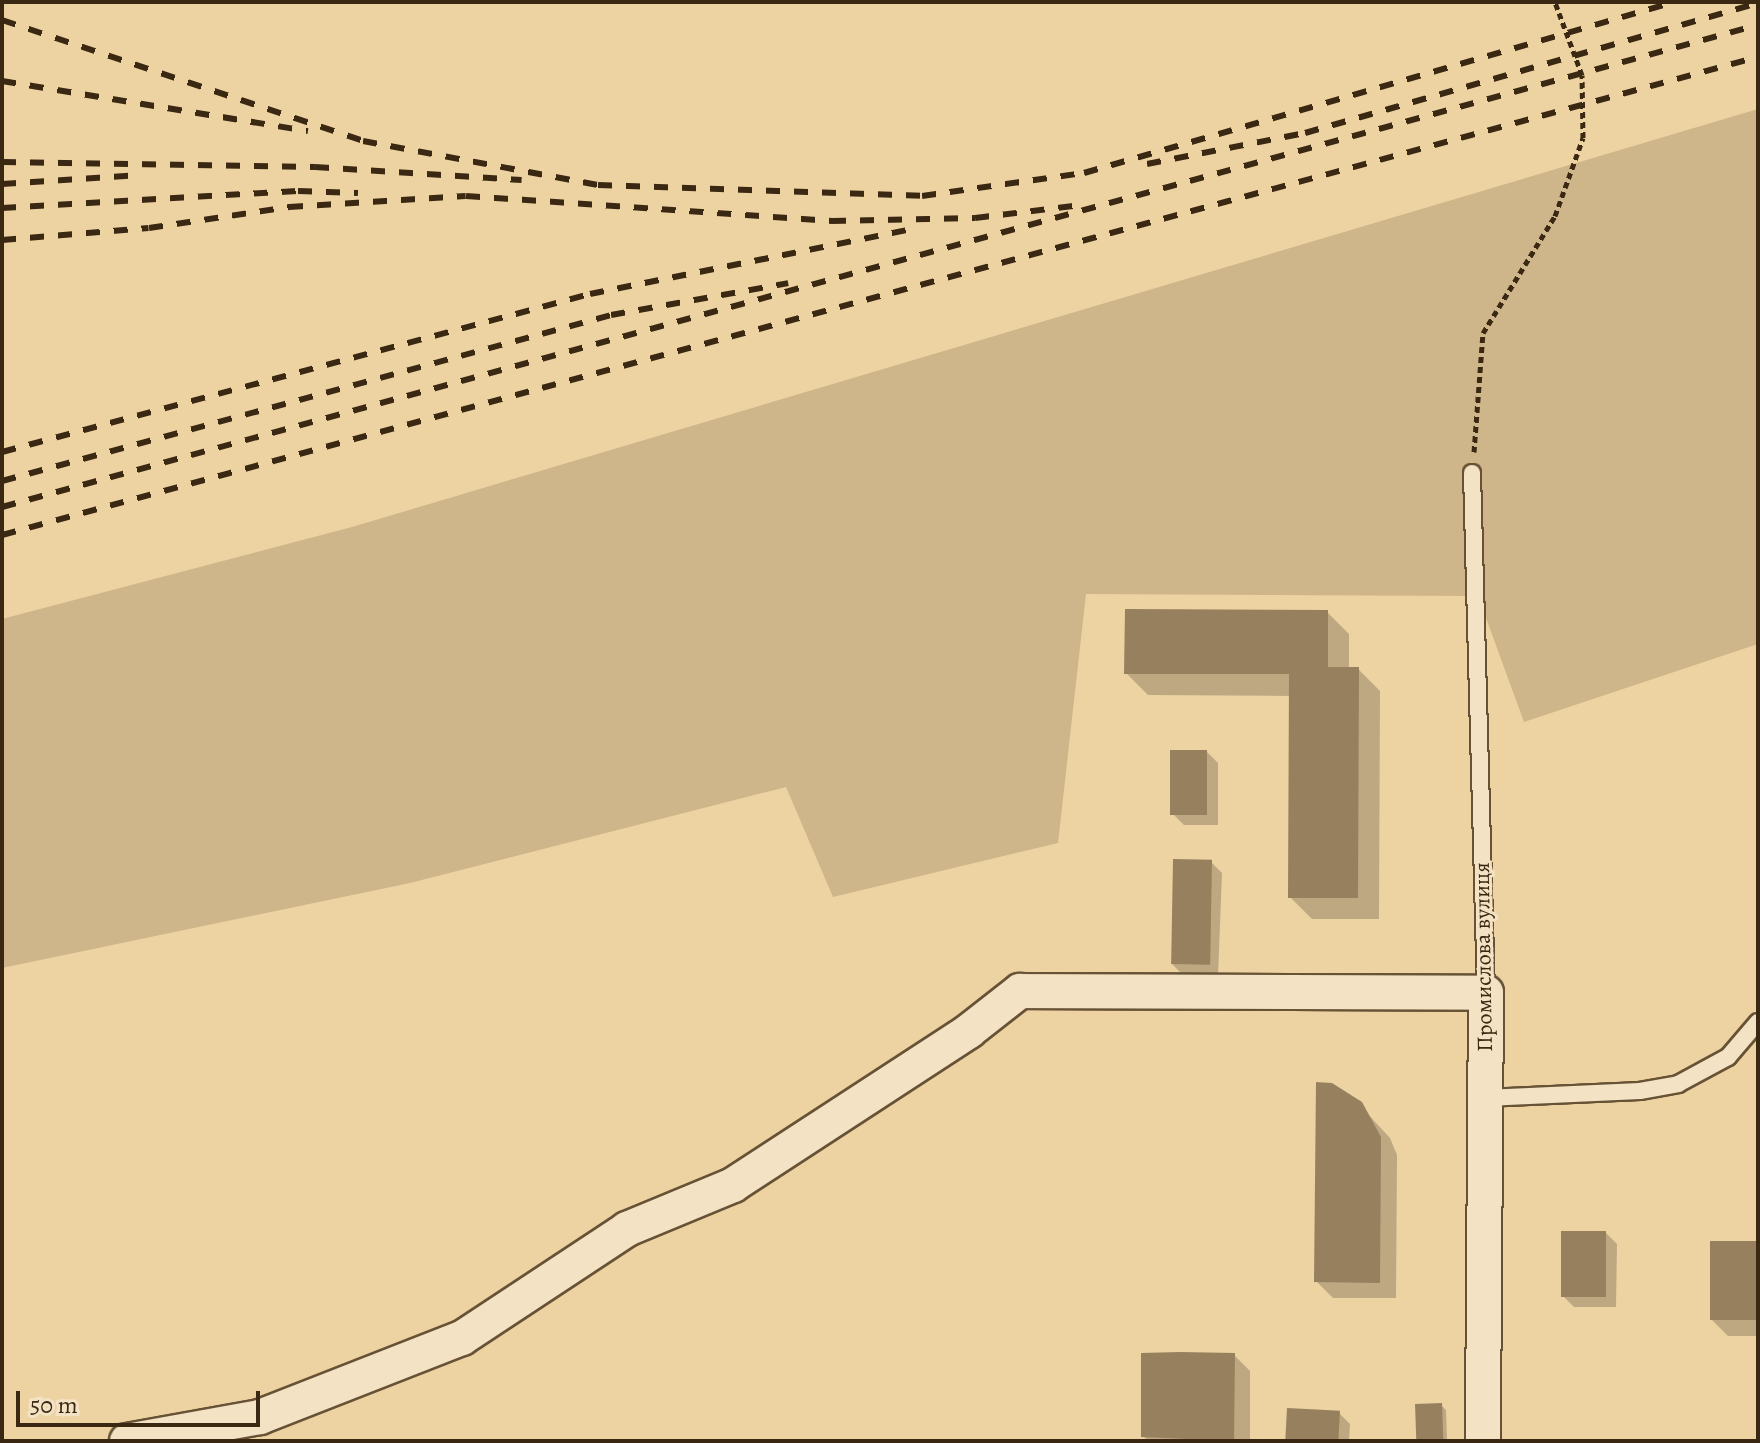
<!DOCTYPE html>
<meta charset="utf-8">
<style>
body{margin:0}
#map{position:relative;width:1760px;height:1443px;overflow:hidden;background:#edd2a2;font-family:Alegreya,serif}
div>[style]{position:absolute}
.green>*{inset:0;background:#cfb58a}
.shadow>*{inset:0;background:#0003}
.building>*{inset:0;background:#97805d;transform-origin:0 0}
.path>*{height:5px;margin-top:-2.5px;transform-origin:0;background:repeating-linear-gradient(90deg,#3a2812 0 6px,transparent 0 10px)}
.roads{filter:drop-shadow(2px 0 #675236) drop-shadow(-2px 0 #675236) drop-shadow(0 2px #675236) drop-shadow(0 -2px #675236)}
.lane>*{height:16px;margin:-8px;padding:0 8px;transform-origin:8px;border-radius:8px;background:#f3e2c3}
.street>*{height:34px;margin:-17px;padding:0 17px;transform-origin:17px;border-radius:17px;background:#f3e2c3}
.rail>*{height:6px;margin-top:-3px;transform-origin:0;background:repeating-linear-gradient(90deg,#3a2812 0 14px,transparent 0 28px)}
span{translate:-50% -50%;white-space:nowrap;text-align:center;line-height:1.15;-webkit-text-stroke:6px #f3e2c3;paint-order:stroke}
.street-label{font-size:22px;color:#3a2812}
.frame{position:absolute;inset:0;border:4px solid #3a2812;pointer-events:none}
.scale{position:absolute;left:16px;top:1391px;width:244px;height:36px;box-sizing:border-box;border:4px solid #3a2812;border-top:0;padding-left:10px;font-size:24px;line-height:28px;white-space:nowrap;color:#3a2812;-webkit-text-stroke:6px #f3e2c3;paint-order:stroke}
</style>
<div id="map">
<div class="green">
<div style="clip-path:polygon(1758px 109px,1758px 644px,1524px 722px,1478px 596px,1086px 594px,1058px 843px,833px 897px,786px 787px,410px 883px,2px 968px,2px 619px,352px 527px)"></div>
</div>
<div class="shadow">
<div style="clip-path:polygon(1327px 612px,1349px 634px,1349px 669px,1358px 669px,1380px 691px,1379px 919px,1312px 919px,1290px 897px,1291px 696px,1148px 695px,1126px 673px)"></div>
<div style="clip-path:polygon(1207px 752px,1218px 763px,1218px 825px,1184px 825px,1173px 814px)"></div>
<div style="clip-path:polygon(1211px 862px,1222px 873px,1218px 976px,1182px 974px,1171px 963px)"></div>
<div style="clip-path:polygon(1365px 1111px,1390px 1138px,1397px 1155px,1396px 1298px,1333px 1298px,1316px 1281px)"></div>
<div style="clip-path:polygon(1606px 1233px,1617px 1244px,1616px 1307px,1574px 1307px,1563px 1296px)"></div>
<div style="clip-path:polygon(1758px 1243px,1758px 1336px,1728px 1336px,1711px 1319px)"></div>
<div style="clip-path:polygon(1234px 1355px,1250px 1371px,1250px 1441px,1148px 1441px,1143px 1436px)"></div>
<div style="clip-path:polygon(1441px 1405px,1446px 1410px,1447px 1441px,1419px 1441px)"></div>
<div style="clip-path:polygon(1339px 1413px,1350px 1424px,1349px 1441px,1288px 1441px)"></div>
</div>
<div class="building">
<div style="clip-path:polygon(1125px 609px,1328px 610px,1328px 667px,1359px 667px,1358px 898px,1288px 898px,1289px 674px,1124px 674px)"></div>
<div style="left:1170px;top:750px;width:37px;height:65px"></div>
<div style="left:1173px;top:859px;width:39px;height:105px;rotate:1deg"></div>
<div style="clip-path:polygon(1316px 1082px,1332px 1083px,1362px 1102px,1381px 1137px,1380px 1283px,1314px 1282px)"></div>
<div style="left:1561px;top:1231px;width:45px;height:66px"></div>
<div style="left:1710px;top:1241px;width:48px;height:79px"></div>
<div style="clip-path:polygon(1180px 1352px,1235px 1353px,1234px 1441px,1141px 1437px,1141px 1353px)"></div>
<div style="left:1442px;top:1403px;width:38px;height:27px;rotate:88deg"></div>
<div style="left:1287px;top:1408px;width:53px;height:33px;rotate:3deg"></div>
</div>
<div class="path">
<div style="left:1474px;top:452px;width:119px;rotate:-85.7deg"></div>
<div style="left:1483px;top:333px;width:137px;rotate:-58.4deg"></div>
<div style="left:1555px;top:216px;width:83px;rotate:-70.3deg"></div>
<div style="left:1583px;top:138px;width:63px;rotate:-90.9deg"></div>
<div style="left:1582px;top:75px;width:78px;rotate:-110.3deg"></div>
</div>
<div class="roads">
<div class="lane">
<div style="left:1472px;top:473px;width:520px;rotate:88.46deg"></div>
<div style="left:1485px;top:1098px;width:155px;rotate:-2.6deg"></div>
<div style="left:1640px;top:1091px;width:39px;rotate:-10deg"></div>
<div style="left:1678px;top:1084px;width:57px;rotate:-28.4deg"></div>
<div style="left:1728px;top:1057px;width:46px;rotate:-49.4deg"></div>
</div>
<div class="street">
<div style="left:127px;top:1441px;width:135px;rotate:-10.2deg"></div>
<div style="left:260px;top:1417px;width:217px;rotate:-21.4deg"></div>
<div style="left:462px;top:1338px;width:198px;rotate:-33.4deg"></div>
<div style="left:627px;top:1229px;width:115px;rotate:-22.5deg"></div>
<div style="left:733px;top:1185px;width:282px;rotate:-33.1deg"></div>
<div style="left:969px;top:1031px;width:65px;rotate:-38.1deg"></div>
<div style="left:1020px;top:991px;width:466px;rotate:0.2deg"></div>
<div style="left:1486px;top:993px;width:448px;rotate:90.4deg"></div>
</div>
</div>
<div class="rail">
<div style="left:2px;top:20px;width:381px;rotate:18.5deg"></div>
<div style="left:363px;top:141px;width:239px;rotate:10.6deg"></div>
<div style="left:598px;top:185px;width:324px;rotate:1.9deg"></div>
<div style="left:922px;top:196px;width:164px;rotate:-8.1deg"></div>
<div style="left:1084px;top:173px;width:614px;rotate:-16.16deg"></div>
<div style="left:2px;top:81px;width:310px;rotate:9.3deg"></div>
<div style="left:2px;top:162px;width:313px;rotate:0.9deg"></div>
<div style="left:315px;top:167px;width:207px;rotate:3.6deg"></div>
<div style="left:1147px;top:164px;width:161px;rotate:-11.1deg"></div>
<div style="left:1305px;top:133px;width:471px;rotate:-16deg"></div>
<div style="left:2px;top:184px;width:139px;rotate:-3.7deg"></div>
<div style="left:2px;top:208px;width:296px;rotate:-3.3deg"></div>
<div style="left:298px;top:191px;width:60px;rotate:1.9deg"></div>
<div style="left:2px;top:240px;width:147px;rotate:-4.7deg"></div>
<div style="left:149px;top:228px;width:142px;rotate:-8.5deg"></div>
<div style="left:289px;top:207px;width:177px;rotate:-3.6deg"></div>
<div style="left:466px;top:196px;width:367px;rotate:3.9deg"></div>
<div style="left:832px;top:221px;width:143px;rotate:-1.2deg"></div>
<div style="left:975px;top:218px;width:107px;rotate:-7deg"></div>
<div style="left:2px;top:452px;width:609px;rotate:-15.04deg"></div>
<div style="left:590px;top:294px;width:333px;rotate:-11.4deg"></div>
<div style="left:2px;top:481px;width:631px;rotate:-15.25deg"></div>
<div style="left:611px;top:315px;width:180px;rotate:-10.2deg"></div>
<div style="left:2px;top:507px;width:1821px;rotate:-15.35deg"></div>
<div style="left:2px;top:535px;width:1820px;rotate:-15.23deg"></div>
</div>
<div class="street-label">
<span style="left:1484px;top:957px;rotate:-91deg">Промислова вулиця</span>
</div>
<div class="frame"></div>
<div class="scale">50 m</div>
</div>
